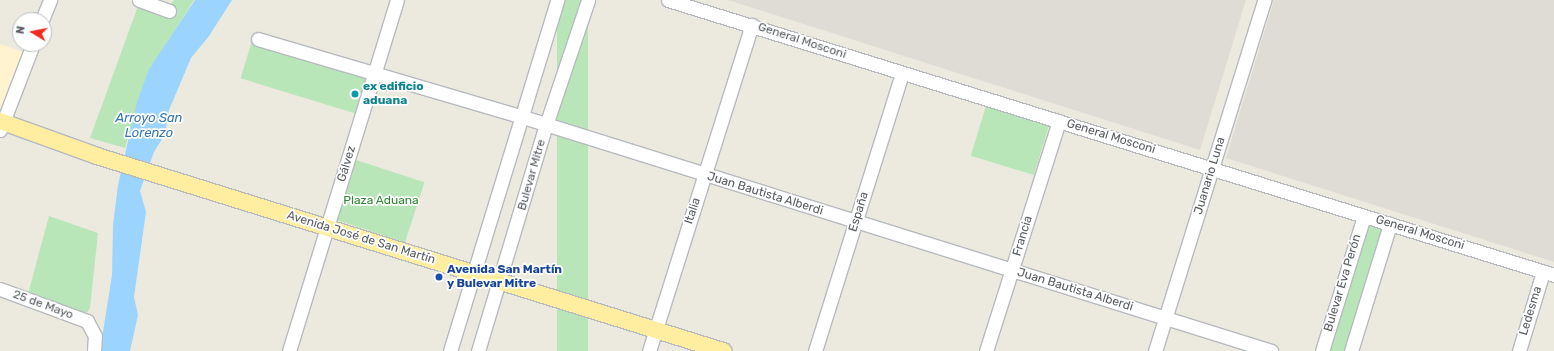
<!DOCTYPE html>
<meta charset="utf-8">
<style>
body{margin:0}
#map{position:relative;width:1554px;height:351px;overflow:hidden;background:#ece9de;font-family:Rubik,sans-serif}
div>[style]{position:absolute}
.commercial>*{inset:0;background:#fff3d0}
.industrial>*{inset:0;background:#dfdcd6}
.green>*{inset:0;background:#b9e6b8;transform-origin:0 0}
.water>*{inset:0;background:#9bd5ff}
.roads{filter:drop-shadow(1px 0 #b6babf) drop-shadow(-1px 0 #b6babf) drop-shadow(0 1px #b6babf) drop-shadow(0 -1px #b6babf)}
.minor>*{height:13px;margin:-6.5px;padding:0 6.5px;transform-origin:6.5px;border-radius:6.5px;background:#fff}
.major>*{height:16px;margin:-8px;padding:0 8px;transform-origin:8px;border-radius:8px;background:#ffeea0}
.dots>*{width:11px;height:11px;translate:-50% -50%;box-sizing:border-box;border:2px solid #fff;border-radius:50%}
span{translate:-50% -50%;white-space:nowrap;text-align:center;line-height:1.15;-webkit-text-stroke:3.5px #fff;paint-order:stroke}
.street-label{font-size:12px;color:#575c61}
.culture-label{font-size:12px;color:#0d838f;font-weight:700}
.left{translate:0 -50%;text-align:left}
.park-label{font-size:12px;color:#308733}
.transit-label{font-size:12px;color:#164399;font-weight:700}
.water-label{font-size:13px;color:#3576b5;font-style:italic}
.north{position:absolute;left:12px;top:12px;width:40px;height:40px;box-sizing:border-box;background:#fff;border:1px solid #bcbec0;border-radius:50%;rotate:280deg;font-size:11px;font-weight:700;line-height:16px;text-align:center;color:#575c61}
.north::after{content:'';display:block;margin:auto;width:14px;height:18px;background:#f12b1f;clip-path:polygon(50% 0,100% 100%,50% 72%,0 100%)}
</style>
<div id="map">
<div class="commercial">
<div style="clip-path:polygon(0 44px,29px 54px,0 130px)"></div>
</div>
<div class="industrial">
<div style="clip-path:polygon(728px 0,1246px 0,1200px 150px)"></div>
<div style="clip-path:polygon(1274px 0,1554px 0,1554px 262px,1226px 158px)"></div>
</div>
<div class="green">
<div style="clip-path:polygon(174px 0,194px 0,148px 73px,125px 148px,90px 138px,138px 6px,162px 15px)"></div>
<div style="left:557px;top:0;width:31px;height:367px"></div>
<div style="left:252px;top:41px;width:121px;height:39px;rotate:17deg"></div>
<div style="left:986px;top:106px;width:66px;height:52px;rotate:17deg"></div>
<div style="left:356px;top:160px;width:72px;height:63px;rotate:18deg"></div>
<div style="clip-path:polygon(49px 216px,98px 233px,90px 308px,85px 315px,28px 294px)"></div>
<div style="left:1364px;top:216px;width:27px;height:141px;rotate:17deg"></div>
</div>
<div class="water">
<div style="clip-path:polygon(195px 0,232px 0,209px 36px,191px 58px,169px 110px,165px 134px,154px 152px,140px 191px,146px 212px,134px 297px,138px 315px,130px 351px,100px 351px,112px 275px,113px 225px,118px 185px,137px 102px,149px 69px)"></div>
</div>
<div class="roads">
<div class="minor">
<div style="left:139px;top:0;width:32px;rotate:20deg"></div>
<div style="left:668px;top:0;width:928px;rotate:17.24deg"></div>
<div style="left:42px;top:20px;width:22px;rotate:-68deg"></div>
<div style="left:258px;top:39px;width:276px;rotate:16.4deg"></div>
<div style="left:523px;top:117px;width:784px;rotate:17.37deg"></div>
<div style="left:0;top:130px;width:92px;rotate:-69deg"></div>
<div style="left:0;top:289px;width:93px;rotate:20.2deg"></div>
<div style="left:87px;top:321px;width:17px;rotate:62deg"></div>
<div style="left:95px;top:336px;width:15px;rotate:94deg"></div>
<div style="left:289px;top:351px;width:367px;rotate:-72.9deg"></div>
<div style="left:450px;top:351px;width:367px;rotate:-73deg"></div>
<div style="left:478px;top:351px;width:236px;rotate:-73.3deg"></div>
<div style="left:546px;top:125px;width:132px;rotate:-71.4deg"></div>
<div style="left:649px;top:351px;width:342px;rotate:-72.5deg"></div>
<div style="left:815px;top:351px;width:290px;rotate:-72.6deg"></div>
<div style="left:986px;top:351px;width:241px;rotate:-72.4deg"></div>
<div style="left:1155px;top:351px;width:368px;rotate:-72.7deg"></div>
<div style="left:1322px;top:351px;width:141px;rotate:-72.7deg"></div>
<div style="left:1351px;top:351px;width:133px;rotate:-72.9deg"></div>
<div style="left:1519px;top:351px;width:83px;rotate:-73.1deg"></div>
</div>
<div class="major">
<div style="left:0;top:121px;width:103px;rotate:19.8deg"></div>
<div style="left:97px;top:156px;width:656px;rotate:17.3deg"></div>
</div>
</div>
<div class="dots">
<div style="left:355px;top:94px;background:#0f9aa8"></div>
<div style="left:439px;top:277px;background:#1a4fb4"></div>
</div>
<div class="street-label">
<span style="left:802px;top:41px;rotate:18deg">General Mosconi</span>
<span style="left:1111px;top:137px;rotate:17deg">General Mosconi</span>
<span style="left:347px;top:164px;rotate:-73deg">Gálvez</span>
<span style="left:532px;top:175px;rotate:-74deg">Bulevar Mitre</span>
<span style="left:1210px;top:176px;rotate:-73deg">Juanario Luna</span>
<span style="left:765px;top:194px;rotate:17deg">Juan Bautista Alberdi</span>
<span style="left:693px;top:211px;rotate:-72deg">Italia</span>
<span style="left:859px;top:212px;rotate:-73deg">España</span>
<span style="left:1420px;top:233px;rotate:17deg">General Mosconi</span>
<span style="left:1023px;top:236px;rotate:-73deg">Francia</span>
<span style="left:361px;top:238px;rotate:17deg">Avenida José de San Martín</span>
<span style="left:1343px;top:283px;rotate:-73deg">Bulevar Eva Perón</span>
<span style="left:1075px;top:290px;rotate:17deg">Juan Bautista Alberdi</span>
<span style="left:43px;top:305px;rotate:20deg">25 de Mayo</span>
<span style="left:1531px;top:311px;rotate:-73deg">Ledesma</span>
</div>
<div class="culture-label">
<span class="left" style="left:363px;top:94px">ex edificio<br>aduana</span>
</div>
<div class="park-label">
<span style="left:381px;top:201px">Plaza Aduana</span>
</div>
<div class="transit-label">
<span class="left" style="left:447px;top:277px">Avenida San Martín<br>y Bulevar Mitre</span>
</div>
<div class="water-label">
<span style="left:149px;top:126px">Arroyo San<br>Lorenzo</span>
</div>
<div class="north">N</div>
</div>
